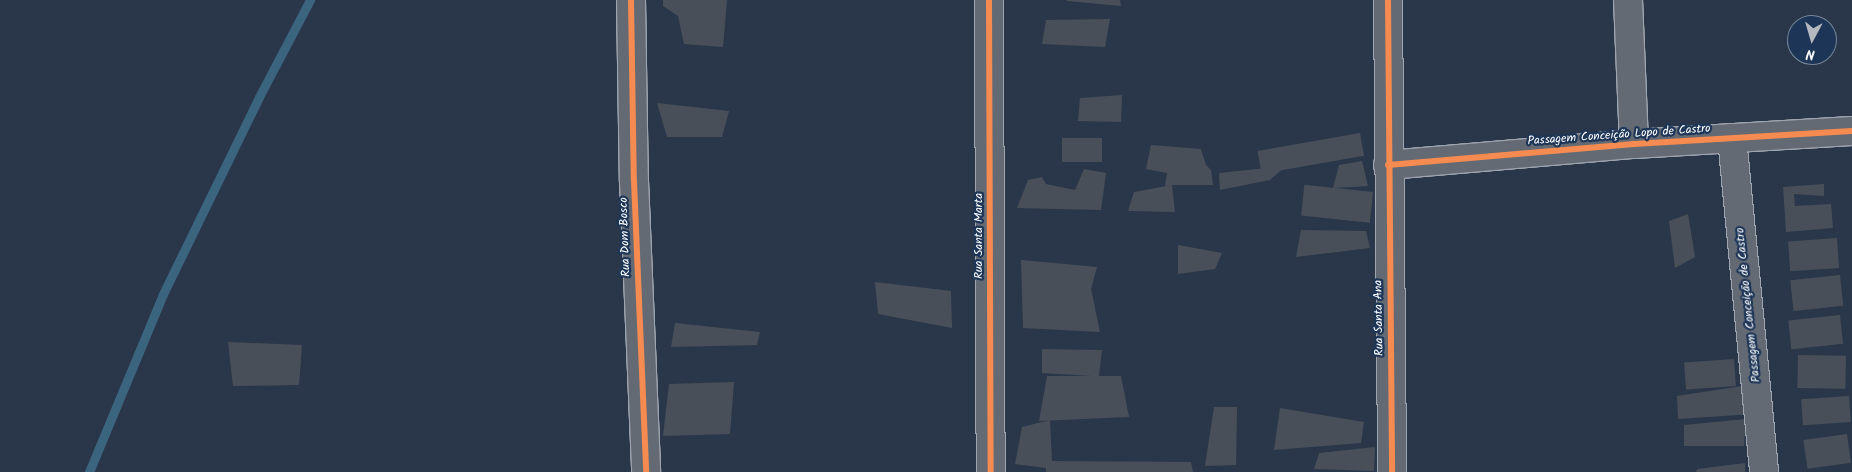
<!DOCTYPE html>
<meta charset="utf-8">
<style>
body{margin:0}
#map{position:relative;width:1852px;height:472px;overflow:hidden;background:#2a374a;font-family:Kalam,sans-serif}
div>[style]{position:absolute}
.stream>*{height:9px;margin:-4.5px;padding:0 4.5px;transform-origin:4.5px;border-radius:4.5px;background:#3b647f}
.building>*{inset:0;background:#494f59;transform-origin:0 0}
.roads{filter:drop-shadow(1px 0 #9fa5ae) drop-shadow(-1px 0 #9fa5ae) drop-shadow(0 1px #9fa5ae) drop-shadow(0 -1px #9fa5ae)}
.minor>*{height:28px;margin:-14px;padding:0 14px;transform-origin:14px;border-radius:14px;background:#636a74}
.cycleway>*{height:6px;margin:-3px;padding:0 3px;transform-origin:3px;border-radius:3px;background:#f68b52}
span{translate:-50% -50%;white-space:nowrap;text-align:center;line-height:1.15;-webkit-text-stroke:4.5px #1d3557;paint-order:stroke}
.street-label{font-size:12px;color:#fff}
.north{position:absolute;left:1787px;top:15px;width:50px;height:50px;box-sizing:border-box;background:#1d3557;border:1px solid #77869a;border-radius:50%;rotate:186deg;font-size:14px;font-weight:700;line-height:20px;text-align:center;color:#fff}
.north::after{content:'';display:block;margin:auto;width:18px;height:22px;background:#b4b9c0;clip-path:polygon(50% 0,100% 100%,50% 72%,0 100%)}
</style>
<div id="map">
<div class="stream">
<div style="left:89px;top:472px;width:193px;rotate:-67.4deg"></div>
<div style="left:163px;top:294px;width:219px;rotate:-64deg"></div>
<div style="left:259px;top:97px;width:110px;rotate:-62.3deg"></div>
</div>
<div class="building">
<div style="clip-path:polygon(663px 0,727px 0,723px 47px,684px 44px,678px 16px,663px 6px)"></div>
<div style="clip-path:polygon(1067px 0,1120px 0,1121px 6px,1067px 1px)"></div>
<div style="clip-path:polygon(1110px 19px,1105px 47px,1042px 44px,1046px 20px)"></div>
<div style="clip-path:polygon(1122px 95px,1121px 122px,1078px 121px,1080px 98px)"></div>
<div style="clip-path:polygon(657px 103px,729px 111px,722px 137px,667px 137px)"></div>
<div style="left:1360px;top:133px;width:23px;height:104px;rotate:80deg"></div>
<div style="left:1062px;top:138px;width:40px;height:24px"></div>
<div style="clip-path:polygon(1151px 145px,1201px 149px,1206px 165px,1211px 170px,1213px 185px,1172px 185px,1175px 212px,1128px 211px,1134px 192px,1172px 185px,1165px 186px,1167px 173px,1146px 169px)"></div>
<div style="clip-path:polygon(1362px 161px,1368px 186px,1333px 188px,1339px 165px)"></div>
<div style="clip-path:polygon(1286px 166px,1270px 180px,1220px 190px,1219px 173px)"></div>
<div style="clip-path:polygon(1084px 169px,1106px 173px,1101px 210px,1017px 208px,1028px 180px,1042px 177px,1046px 184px,1075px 190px)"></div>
<div style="clip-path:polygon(1824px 184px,1824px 196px,1794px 194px,1795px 206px,1831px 204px,1833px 228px,1786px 232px,1783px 187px)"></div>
<div style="left:1373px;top:192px;width:31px;height:69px;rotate:96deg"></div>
<div style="clip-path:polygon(1688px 214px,1695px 257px,1675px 268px,1669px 221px)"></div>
<div style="clip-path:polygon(1301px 230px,1366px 231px,1370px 248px,1296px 257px)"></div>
<div style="left:1837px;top:238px;width:30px;height:49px;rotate:86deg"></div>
<div style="clip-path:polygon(1178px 245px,1222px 253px,1215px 269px,1178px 274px)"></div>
<div style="clip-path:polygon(1021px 260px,1097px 267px,1091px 289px,1100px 332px,1023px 328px)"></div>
<div style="left:1840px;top:275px;width:31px;height:50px;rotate:84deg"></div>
<div style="clip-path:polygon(875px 282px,951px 291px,952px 328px,878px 314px)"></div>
<div style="left:1840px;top:315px;width:29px;height:52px;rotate:84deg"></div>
<div style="clip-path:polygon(675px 323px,760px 332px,757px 345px,671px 347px)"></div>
<div style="clip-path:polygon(228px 342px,302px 345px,299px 385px,233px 386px)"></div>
<div style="clip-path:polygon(1042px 349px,1102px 350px,1099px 376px,1121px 376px,1129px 417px,1039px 421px,1047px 376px,1092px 376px,1042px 373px)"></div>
<div style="left:1798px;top:355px;width:48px;height:33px;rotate:1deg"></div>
<div style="left:1734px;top:359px;width:27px;height:50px;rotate:86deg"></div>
<div style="clip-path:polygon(734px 382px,730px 434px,663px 436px,669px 384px)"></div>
<div style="clip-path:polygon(1749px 385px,1753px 414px,1678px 419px,1677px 396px)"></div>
<div style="left:1849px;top:396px;width:26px;height:48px;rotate:86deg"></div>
<div style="clip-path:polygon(1214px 407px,1237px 407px,1236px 465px,1205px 466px)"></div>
<div style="clip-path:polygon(1280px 408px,1364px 422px,1361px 443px,1274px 450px)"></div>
<div style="clip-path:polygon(1746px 419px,1744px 446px,1684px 446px,1684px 425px)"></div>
<div style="clip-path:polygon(1050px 420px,1052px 461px,1191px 462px,1193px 472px,1046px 472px,1046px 468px,1015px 464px,1022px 427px)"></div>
<div style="left:1847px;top:434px;width:29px;height:44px;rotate:82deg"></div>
<div style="clip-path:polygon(1375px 447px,1374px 471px,1314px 469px,1319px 453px)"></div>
<div style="clip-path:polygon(1745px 463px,1745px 472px,1696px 472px,1697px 469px)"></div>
</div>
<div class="roads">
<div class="minor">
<div style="left:631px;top:0;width:181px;rotate:89.1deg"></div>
<div style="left:634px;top:181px;width:291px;rotate:87.6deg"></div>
<div style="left:989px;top:0;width:472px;rotate:89.8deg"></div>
<div style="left:1388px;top:0;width:472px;rotate:89.5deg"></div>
<div style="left:1628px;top:0;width:144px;rotate:87.6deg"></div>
<div style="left:1732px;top:138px;width:336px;rotate:84.5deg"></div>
<div style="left:1388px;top:165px;width:247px;rotate:-4.9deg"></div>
<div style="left:1634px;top:144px;width:218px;rotate:-3.4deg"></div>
</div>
</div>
<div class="cycleway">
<div style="left:631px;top:0;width:181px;rotate:89.1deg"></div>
<div style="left:634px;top:181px;width:291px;rotate:87.6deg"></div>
<div style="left:989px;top:0;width:472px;rotate:89.8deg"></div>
<div style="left:1388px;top:0;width:472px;rotate:89.5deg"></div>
<div style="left:1388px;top:165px;width:247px;rotate:-4.9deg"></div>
<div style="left:1634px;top:144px;width:218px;rotate:-3.4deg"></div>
</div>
<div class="street-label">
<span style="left:1619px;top:135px;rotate:-4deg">Passagem Conceição Lopo de Castro</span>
<span style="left:979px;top:236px;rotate:-90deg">Rua Santa Marta</span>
<span style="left:625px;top:237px;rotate:-92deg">Rua Dom Bosco</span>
<span style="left:1748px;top:305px;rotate:-96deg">Passagem Conceição de Castro</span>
<span style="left:1379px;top:318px;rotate:-91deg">Rua Santa Ana</span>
</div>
<div class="north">N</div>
</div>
